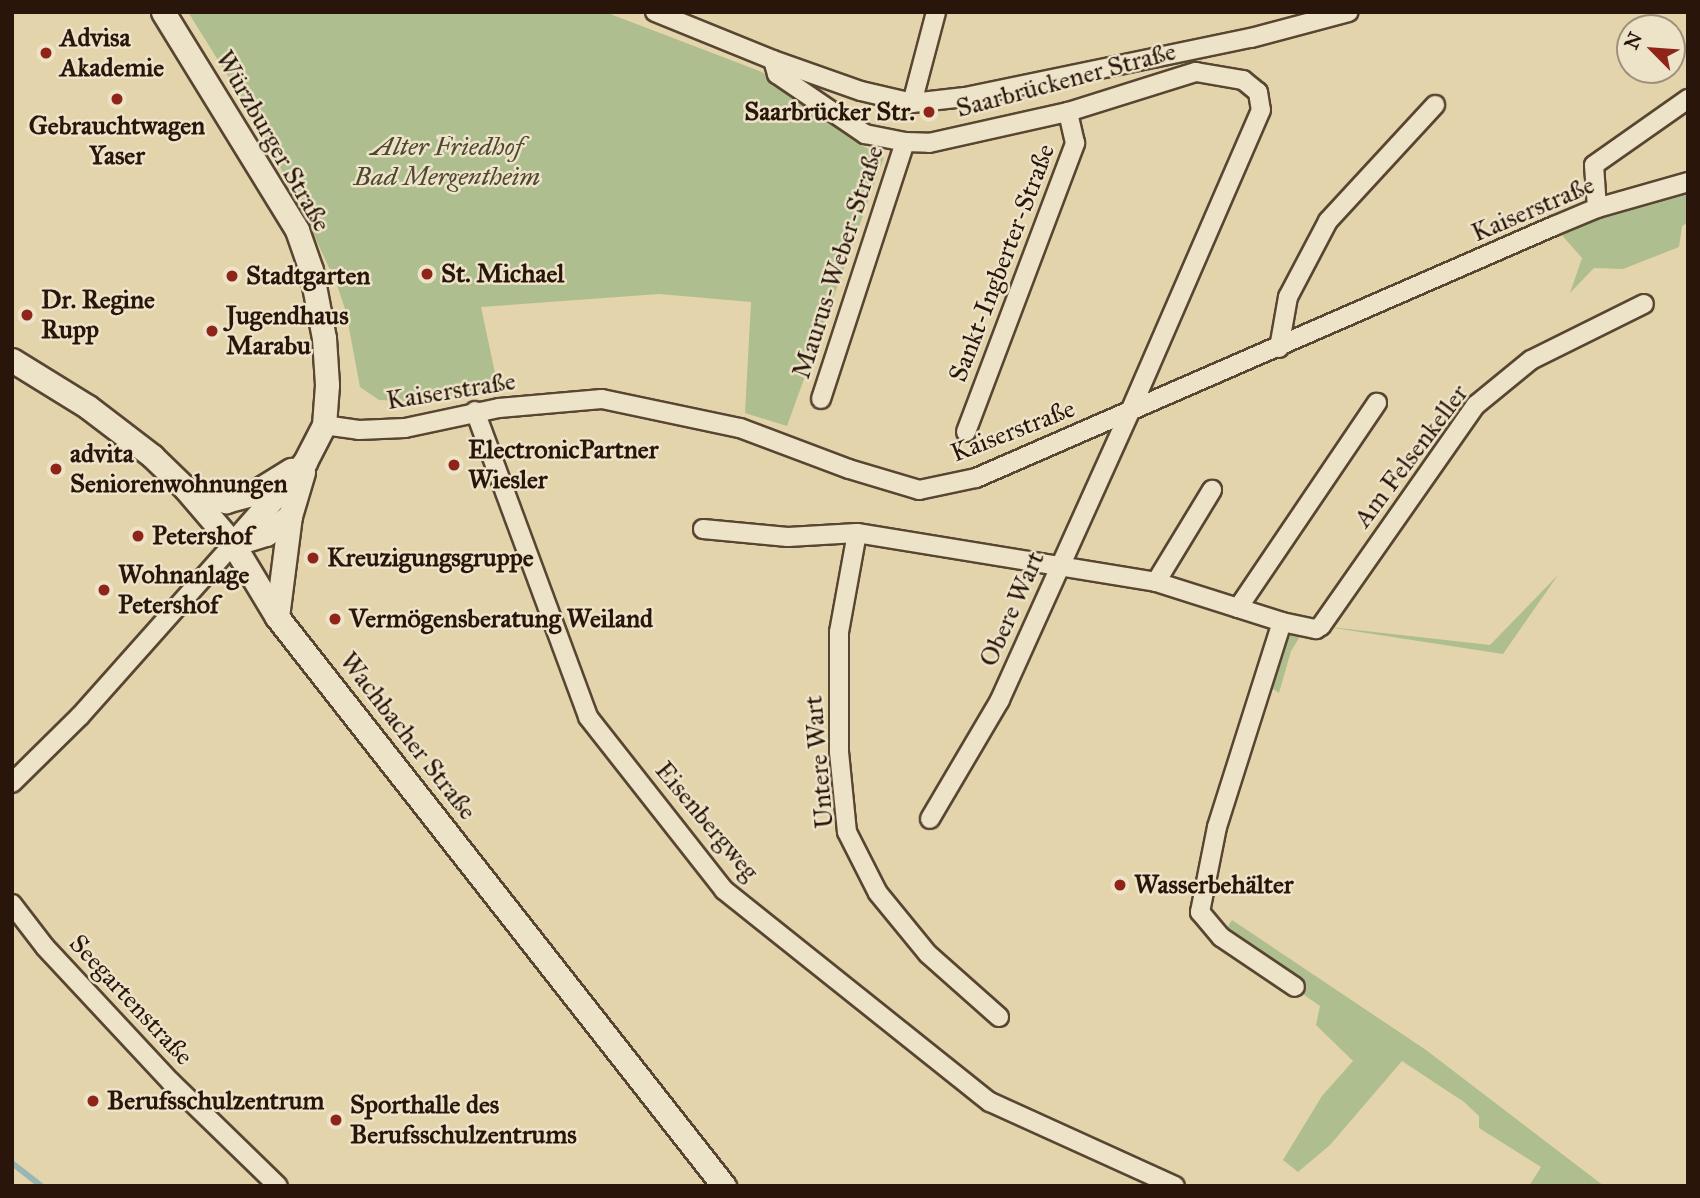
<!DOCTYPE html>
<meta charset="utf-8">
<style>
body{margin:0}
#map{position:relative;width:1700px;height:1198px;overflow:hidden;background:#e4d4ab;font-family:"IM FELL Great Primer",serif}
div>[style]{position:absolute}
.green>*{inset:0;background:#aebe8e}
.stream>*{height:6px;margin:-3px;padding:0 3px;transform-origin:3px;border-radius:3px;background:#98b7b2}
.roads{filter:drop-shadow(2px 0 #584532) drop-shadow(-2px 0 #584532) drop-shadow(0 2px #584532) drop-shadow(0 -2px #584532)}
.minor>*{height:18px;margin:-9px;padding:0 9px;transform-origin:9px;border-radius:9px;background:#ede3c8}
.tertiary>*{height:23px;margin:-11.5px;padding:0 11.5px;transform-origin:11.5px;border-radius:11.5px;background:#ede3c8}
.dots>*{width:19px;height:19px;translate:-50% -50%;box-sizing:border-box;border:4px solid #ede3c8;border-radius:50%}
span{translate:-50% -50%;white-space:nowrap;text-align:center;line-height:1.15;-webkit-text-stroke:5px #ede3c8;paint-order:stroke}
.poi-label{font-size:26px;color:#29150a;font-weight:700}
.left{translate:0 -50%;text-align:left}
.right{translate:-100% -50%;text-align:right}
.street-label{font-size:26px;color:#29150a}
.park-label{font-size:26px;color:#514832;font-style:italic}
.frame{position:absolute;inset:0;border:14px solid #29150a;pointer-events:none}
.north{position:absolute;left:1616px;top:14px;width:70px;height:70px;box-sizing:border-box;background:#ede3c8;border:2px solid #9f917c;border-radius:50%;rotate:295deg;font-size:19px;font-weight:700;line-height:28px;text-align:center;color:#29150a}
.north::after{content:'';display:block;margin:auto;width:24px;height:32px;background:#8f2418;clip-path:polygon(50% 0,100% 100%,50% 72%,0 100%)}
</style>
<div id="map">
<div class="green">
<div style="clip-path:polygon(188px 12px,605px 12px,762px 72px,857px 143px,884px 157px,787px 426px,745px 413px,751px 302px,659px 294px,481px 307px,499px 392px,428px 402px,379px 400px,360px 387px,346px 312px,337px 285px,300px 205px,254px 118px)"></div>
<div style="clip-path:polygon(1688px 182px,1688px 223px,1682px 226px,1679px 247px,1623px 269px,1594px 268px,1570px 293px,1582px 258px,1554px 226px)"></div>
<div style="clip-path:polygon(1558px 575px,1503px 654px,1321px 626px,1490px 645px)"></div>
<div style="clip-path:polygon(1282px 622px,1306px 627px,1291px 651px,1279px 693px,1263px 682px)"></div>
<div style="clip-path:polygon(1232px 920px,1426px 1050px,1604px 1186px,1529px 1186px,1541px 1167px,1479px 1128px,1479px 1116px,1464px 1102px,1402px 1061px,1330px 1145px,1298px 1172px,1283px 1160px,1322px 1096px,1353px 1061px,1316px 1025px,1320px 1006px,1221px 937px)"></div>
</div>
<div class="stream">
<div style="left:12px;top:1163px;width:37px;rotate:38deg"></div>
</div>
<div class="roads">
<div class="minor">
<div style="left:655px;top:12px;width:127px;rotate:22.1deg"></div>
<div style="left:773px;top:60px;width:93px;rotate:19.4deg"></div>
<div style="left:861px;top:91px;width:52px;rotate:13.2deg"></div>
<div style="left:912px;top:103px;width:53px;rotate:-6.5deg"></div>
<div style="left:965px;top:97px;width:292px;rotate:-11.7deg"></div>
<div style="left:1251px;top:38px;width:101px;rotate:-14.9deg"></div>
<div style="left:773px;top:60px;width:15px;rotate:74deg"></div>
<div style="left:777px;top:74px;width:107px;rotate:34.3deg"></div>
<div style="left:865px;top:134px;width:41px;rotate:11.3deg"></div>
<div style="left:905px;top:142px;width:24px;rotate:2deg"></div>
<div style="left:929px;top:143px;width:142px;rotate:-12.6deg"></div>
<div style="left:1068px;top:112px;width:134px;rotate:-17.4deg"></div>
<div style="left:1196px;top:72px;width:48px;rotate:9.7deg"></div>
<div style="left:1243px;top:80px;width:19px;rotate:39deg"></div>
<div style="left:1258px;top:92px;width:18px;rotate:81deg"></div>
<div style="left:1261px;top:110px;width:331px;rotate:113.5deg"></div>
<div style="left:1129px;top:414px;width:314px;rotate:114.3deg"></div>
<div style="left:1000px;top:700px;width:138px;rotate:120.5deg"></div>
<div style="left:912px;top:103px;width:94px;rotate:-75.2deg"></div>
<div style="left:1597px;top:208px;width:43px;rotate:-94deg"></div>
<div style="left:1594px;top:165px;width:115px;rotate:-35.1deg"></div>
<div style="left:1279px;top:348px;width:52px;rotate:-80deg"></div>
<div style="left:1288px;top:297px;width:86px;rotate:-62.2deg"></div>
<div style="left:1328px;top:221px;width:158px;rotate:-47.3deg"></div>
<div style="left:821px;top:399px;width:270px;rotate:-71.9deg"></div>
<div style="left:475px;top:411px;width:326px;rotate:69.7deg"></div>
<div style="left:588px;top:717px;width:220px;rotate:51.8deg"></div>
<div style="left:724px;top:890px;width:340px;rotate:38.6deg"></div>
<div style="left:990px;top:1102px;width:203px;rotate:24.4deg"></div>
<div style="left:324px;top:425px;width:35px;rotate:8deg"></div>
<div style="left:359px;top:430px;width:46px;rotate:-2.5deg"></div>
<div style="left:405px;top:428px;width:96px;rotate:-12deg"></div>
<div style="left:499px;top:408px;width:103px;rotate:-5deg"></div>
<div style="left:602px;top:399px;width:141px;rotate:11.9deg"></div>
<div style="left:740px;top:428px;width:116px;rotate:20.6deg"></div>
<div style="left:849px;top:469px;width:73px;rotate:16.7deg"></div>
<div style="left:919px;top:490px;width:58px;rotate:-11.9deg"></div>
<div style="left:976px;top:478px;width:631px;rotate:-23.56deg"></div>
<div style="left:1554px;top:226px;width:47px;rotate:-22.7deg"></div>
<div style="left:1597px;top:208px;width:95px;rotate:-15.9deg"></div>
<div style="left:966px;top:432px;width:309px;rotate:-69.3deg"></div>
<div style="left:1075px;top:143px;width:32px;rotate:-103deg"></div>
<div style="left:703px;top:529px;width:85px;rotate:5.4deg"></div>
<div style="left:788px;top:537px;width:69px;rotate:-3.3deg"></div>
<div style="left:857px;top:533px;width:303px;rotate:9.3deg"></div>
<div style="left:1156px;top:582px;width:132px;rotate:17.6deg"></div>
<div style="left:1282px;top:622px;width:35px;rotate:12deg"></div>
<div style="left:1316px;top:629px;width:6px;rotate:-31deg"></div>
<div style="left:1321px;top:626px;width:270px;rotate:-55deg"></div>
<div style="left:1476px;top:405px;width:71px;rotate:-39.3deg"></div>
<div style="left:1531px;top:360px;width:126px;rotate:-26.4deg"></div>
<div style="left:857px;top:533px;width:101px;rotate:100.3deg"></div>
<div style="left:839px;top:632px;width:120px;rotate:90deg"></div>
<div style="left:839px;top:752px;width:80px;rotate:84.3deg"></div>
<div style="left:847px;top:832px;width:68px;rotate:63.1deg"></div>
<div style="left:878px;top:893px;width:79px;rotate:50.7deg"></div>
<div style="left:928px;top:954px;width:95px;rotate:41.6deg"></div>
<div style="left:1156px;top:582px;width:108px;rotate:-58.7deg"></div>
<div style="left:1238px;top:608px;width:248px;rotate:-55.9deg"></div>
<div style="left:1282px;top:622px;width:215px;rotate:107.6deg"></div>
<div style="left:1217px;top:827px;width:87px;rotate:101.3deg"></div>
<div style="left:1200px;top:912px;width:33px;rotate:50deg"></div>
<div style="left:1221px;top:937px;width:89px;rotate:34deg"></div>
<div style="left:12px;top:783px;width:95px;rotate:-44.6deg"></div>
<div style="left:80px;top:716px;width:230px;rotate:-48.3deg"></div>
<div style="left:12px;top:904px;width:54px;rotate:52.5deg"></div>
<div style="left:45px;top:947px;width:185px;rotate:47deg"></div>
<div style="left:171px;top:1082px;width:149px;rotate:44.2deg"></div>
</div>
<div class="tertiary">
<div style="left:163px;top:12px;width:256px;rotate:58.4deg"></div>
<div style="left:297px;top:230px;width:42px;rotate:70.7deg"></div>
<div style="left:311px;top:270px;width:69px;rotate:79.2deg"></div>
<div style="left:324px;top:338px;width:47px;rotate:86.3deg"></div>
<div style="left:327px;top:385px;width:40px;rotate:94.3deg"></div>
<div style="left:324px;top:425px;width:42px;rotate:117.2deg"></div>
<div style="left:305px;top:462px;width:109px;rotate:131.3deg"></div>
<div style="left:12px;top:360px;width:89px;rotate:31.7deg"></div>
<div style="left:88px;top:407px;width:81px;rotate:37.4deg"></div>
<div style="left:152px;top:456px;width:46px;rotate:44.1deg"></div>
<div style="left:185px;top:488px;width:74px;rotate:49.4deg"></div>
<div style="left:233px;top:544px;width:85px;rotate:58.9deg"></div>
<div style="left:277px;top:617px;width:724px;rotate:51.85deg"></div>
<div style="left:188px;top:489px;width:40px;rotate:18deg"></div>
<div style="left:226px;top:501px;width:27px;rotate:-15deg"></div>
<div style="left:252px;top:494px;width:46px;rotate:-31.6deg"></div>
<div style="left:233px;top:544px;width:34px;rotate:-17deg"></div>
<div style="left:266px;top:534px;width:30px;rotate:-37deg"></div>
<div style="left:277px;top:617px;width:102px;rotate:-82.7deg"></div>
<div style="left:290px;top:516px;width:46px;rotate:-73.5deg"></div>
</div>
</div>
<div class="dots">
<div style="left:46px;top:53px;background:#8f2418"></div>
<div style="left:117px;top:99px;background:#8f2418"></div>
<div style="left:929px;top:112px;background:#8f2418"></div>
<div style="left:427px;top:274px;background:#8f2418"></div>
<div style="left:232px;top:276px;background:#8f2418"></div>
<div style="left:27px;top:315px;background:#8f2418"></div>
<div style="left:212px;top:331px;background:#8f2418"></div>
<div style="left:454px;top:465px;background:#8f2418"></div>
<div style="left:56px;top:469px;background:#8f2418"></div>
<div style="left:138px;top:536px;background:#8f2418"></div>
<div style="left:313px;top:558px;background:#8f2418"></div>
<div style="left:104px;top:590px;background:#8f2418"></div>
<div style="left:335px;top:619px;background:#8f2418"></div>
<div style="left:1120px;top:885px;background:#8f2418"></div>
<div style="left:93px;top:1101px;background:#8f2418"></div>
<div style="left:336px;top:1120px;background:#8f2418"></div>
</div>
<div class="poi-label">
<span class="left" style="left:60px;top:53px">Advisa<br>Akademie</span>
<span class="right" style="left:915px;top:112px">Saarbrücker Str.</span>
<span style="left:117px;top:141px">Gebrauchtwagen<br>Yaser</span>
<span class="left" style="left:441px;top:274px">St. Michael</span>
<span class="left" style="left:246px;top:276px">Stadtgarten</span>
<span class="left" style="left:41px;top:315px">Dr. Regine<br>Rupp</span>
<span class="left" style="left:226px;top:331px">Jugendhaus<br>Marabu</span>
<span class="left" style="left:468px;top:465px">ElectronicPartner<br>Wiesler</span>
<span class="left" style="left:70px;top:469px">advita<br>Seniorenwohnungen</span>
<span class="left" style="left:152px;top:536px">Petershof</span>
<span class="left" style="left:327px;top:558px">Kreuzigungsgruppe</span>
<span class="left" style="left:118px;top:590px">Wohnanlage<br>Petershof</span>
<span class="left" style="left:349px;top:619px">Vermögensberatung Weiland</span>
<span class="left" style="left:1134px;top:885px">Wasserbehälter</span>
<span class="left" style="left:107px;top:1101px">Berufsschulzentrum</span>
<span class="left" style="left:350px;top:1120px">Sporthalle des<br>Berufsschulzentrums</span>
</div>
<div class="street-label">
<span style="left:1066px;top:80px;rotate:-15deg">Saarbrückener Straße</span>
<span style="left:273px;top:141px;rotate:60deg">Würzburger Straße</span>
<span style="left:1533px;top:209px;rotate:-23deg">Kaiserstraße</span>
<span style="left:838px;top:262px;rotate:-72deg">Maurus-Weber-Straße</span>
<span style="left:1002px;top:263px;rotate:-69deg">Sankt-Ingberter-Straße</span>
<span style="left:451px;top:391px;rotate:-9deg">Kaiserstraße</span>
<span style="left:1013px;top:431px;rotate:-21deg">Kaiserstraße</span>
<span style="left:1411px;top:456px;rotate:-53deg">Am Felsenkeller</span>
<span style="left:1012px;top:609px;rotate:-66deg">Obere Wart</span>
<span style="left:408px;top:736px;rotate:52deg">Wachbacher Straße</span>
<span style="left:819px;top:762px;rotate:-95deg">Untere Wart</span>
<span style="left:707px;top:821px;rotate:50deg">Eisenbergweg</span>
<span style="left:131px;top:1000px;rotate:47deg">Seegartenstraße</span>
</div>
<div class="park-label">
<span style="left:447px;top:162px">Alter Friedhof<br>Bad Mergentheim</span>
</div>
<div class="frame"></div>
<div class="north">N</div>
</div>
